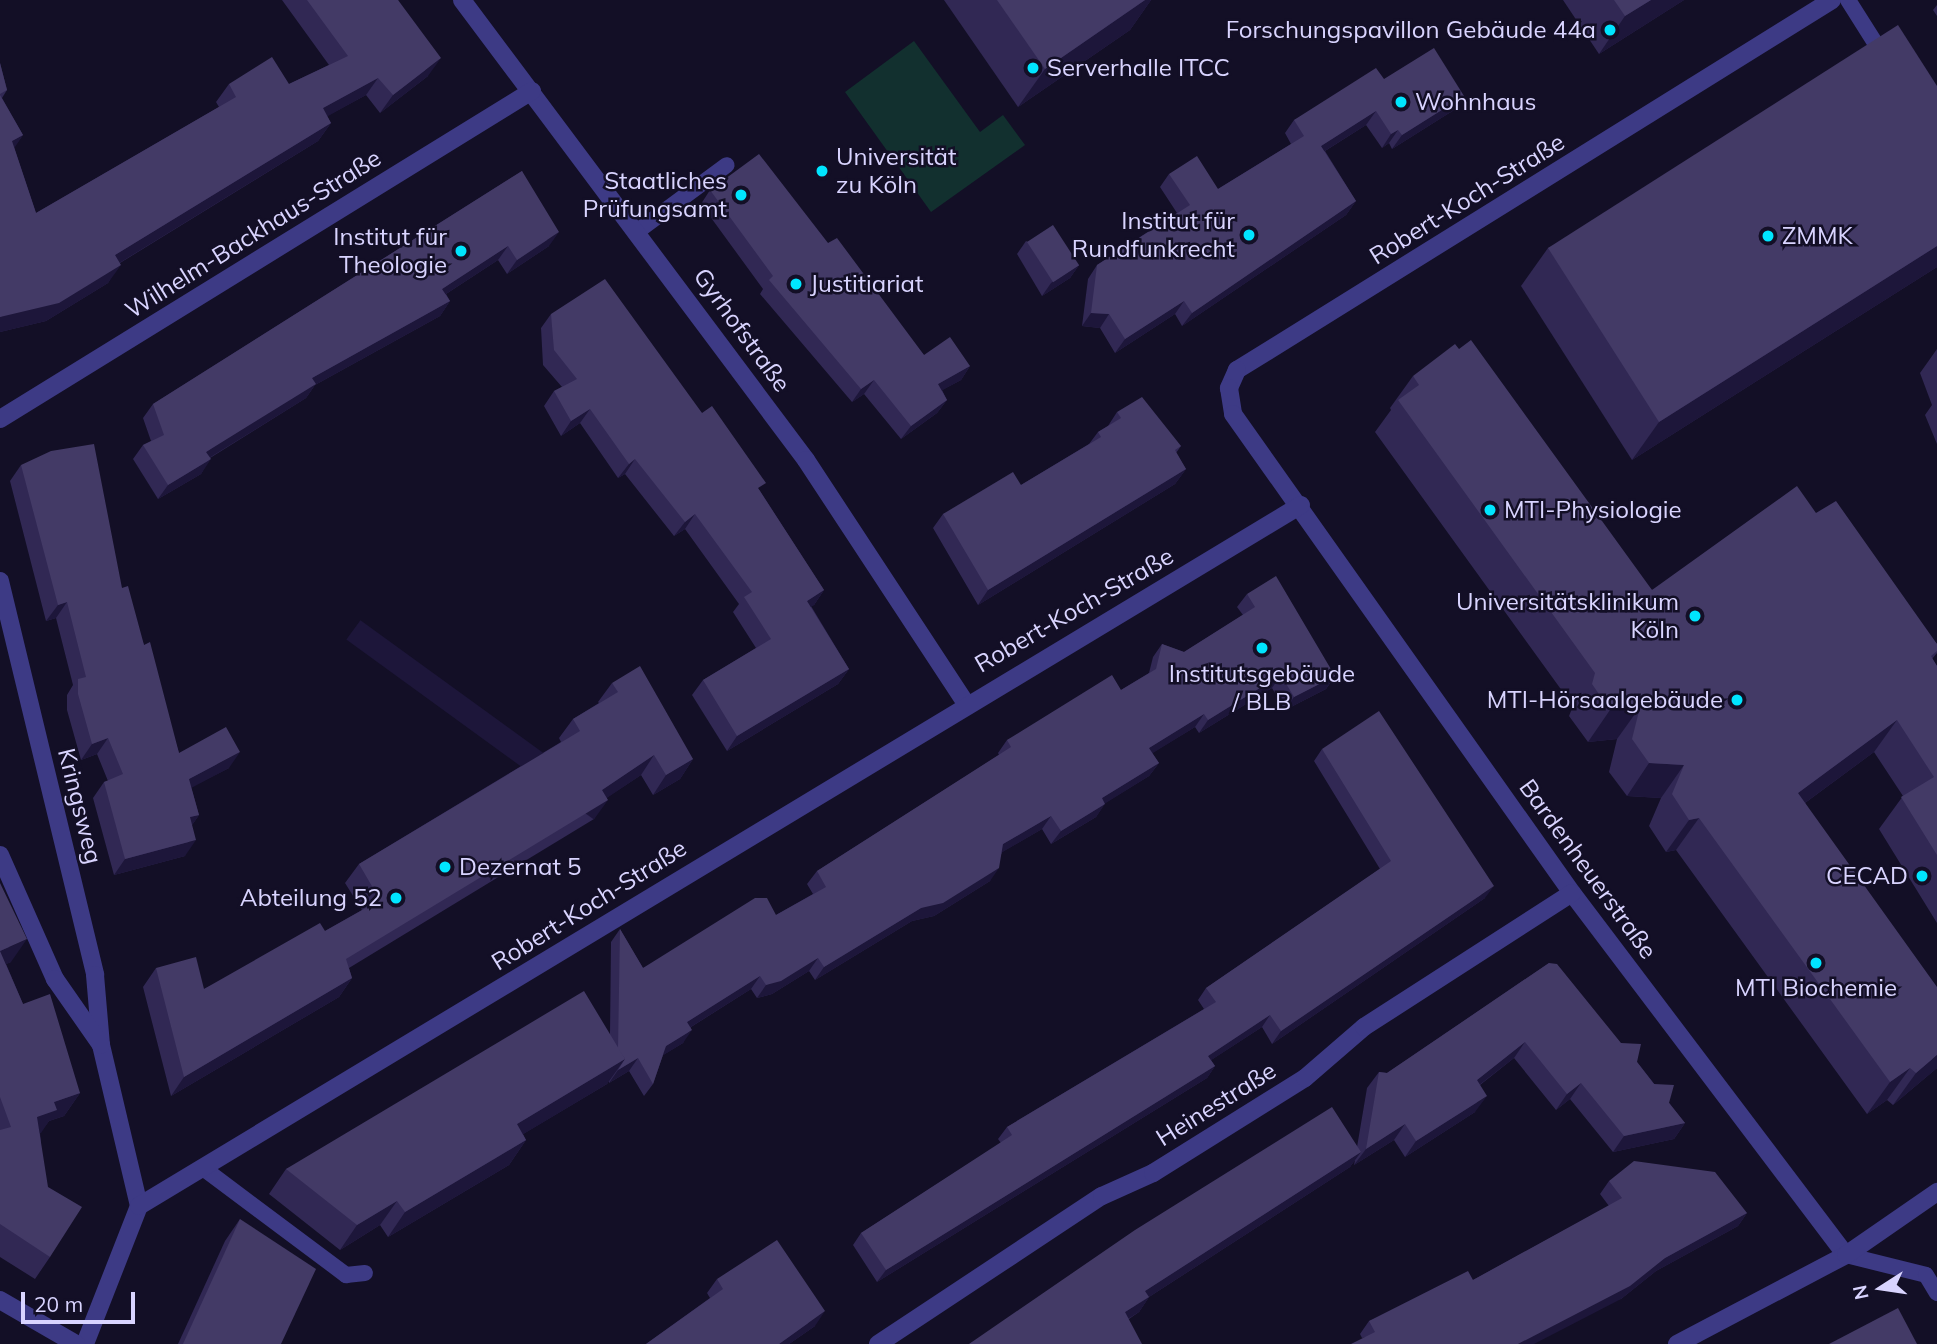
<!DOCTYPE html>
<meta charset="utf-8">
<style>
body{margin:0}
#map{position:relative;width:1937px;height:1344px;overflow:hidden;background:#130f26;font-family:Mulish,sans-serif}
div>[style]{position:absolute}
.green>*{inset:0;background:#12302f}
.lane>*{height:16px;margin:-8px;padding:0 8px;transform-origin:8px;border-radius:8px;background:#3d3a85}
.street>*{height:18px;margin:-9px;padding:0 9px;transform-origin:9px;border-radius:9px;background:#3d3a85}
.wall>*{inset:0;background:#312854}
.shaded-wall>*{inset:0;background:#1d163a;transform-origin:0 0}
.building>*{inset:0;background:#433a66;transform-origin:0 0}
.dots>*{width:19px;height:19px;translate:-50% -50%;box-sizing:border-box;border:4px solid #130f26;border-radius:50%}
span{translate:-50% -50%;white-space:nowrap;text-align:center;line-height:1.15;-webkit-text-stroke:5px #130f26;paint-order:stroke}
.poi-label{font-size:24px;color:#d9d4ff}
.right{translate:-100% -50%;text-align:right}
.left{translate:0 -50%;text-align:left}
.street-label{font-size:24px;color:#d9d4ff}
.north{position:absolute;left:1846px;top:1253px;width:70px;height:70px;-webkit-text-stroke:5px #130f26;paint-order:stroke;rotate:258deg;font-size:19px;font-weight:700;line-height:28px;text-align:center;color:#d9d4ff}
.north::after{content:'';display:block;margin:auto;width:24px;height:32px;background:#d9d4ff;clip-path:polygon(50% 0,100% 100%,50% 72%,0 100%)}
.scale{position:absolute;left:21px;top:1292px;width:114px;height:32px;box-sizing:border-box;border:4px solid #d9d4ff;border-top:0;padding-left:9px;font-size:21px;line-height:24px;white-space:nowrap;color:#d9d4ff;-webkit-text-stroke:5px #130f26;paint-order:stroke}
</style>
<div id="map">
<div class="green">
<div style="clip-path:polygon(914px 41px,980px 132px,1003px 115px,1025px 145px,931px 212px,845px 92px)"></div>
</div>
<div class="lane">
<div style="left:1848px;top:0;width:67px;rotate:57.7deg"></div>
<div style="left:639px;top:230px;width:109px;rotate:-36.5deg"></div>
<div style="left:203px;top:1168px;width:179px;rotate:36.8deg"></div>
<div style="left:346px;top:1275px;width:19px;rotate:-6deg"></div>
<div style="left:1846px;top:1255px;width:82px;rotate:14deg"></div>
<div style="left:1926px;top:1275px;width:21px;rotate:59deg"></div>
</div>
<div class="street">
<div style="left:462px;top:0;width:574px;rotate:53.21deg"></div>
<div style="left:806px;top:460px;width:290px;rotate:56.7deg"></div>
<div style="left:1832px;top:0;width:701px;rotate:148.12deg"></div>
<div style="left:1237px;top:370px;width:20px;rotate:114deg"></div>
<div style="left:1229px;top:388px;width:26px;rotate:81deg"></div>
<div style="left:1233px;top:414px;width:587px;rotate:54.71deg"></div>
<div style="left:1572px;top:893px;width:454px;rotate:52.9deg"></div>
<div style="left:0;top:419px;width:625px;rotate:-31.66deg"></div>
<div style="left:0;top:581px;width:405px;rotate:76.4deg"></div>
<div style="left:95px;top:975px;width:70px;rotate:85.1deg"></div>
<div style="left:101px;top:1045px;width:165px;rotate:76.7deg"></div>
<div style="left:139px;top:1206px;width:148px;rotate:111.4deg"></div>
<div style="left:0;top:855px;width:136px;rotate:66.1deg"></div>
<div style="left:55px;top:979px;width:80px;rotate:55.1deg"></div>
<div style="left:139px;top:1206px;width:1357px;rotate:-31.1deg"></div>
<div style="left:0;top:1300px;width:88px;rotate:30.1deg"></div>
<div style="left:878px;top:1344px;width:268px;rotate:-33.5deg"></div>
<div style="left:1102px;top:1196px;width:56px;rotate:-24.3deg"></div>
<div style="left:1153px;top:1173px;width:179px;rotate:-32deg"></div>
<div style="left:1305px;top:1078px;width:78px;rotate:-40.8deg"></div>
<div style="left:1364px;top:1027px;width:247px;rotate:-32.8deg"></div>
<div style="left:1677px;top:1344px;width:191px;rotate:-27.8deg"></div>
<div style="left:1846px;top:1255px;width:111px;rotate:-34.7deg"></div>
</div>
<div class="wall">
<div style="clip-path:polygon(282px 0,398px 0,428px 76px,380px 113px,366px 95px,327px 116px,331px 123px,318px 141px,120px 263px,108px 283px,46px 321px,0 332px,0 63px,7px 90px,2px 98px,23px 135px,14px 147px,36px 213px,219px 107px,216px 102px,229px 84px,289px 84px,329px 65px)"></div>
<div style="clip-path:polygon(944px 0,1151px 0,1130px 30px,1018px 107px)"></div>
<div style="clip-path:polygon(1563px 0,1684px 0,1599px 54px)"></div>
<div style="clip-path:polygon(1937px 5px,1937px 16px,1933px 10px)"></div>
<div style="clip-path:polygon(1384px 79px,1454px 110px,1392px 149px,1389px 143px,1382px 148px,1366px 125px,1325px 151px,1356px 201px,1346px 215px,1182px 326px,1175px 314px,1115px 353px,1100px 328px,1082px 326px,1088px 279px,1097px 265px,1177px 213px,1160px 187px,1169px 174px,1218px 189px,1291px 144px,1285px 133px,1294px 120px)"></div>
<div style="clip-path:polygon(1937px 86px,1937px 267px,1632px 460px,1521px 286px,1548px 248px)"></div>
<div style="clip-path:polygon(522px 171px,549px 246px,507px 274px,498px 260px,446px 294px,450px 301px,440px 316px,315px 385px,306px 398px,210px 458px,201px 474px,158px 499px,133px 459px,143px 445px,151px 441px,143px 418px,153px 404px)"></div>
<div style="clip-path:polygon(710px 190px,828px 243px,924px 355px,970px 366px,961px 380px,942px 390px,947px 400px,937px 413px,901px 439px,864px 394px,852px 402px,760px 294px,763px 289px,701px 204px)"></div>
<div style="clip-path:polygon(1026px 241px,1079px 265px,1070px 278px,1042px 296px,1017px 254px)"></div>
<div style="clip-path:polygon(551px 314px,702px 413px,760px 491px,824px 590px,814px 605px,811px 606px,849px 669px,838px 684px,727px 751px,692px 695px,703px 680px,756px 648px,733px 612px,739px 604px,685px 529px,674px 536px,625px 474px,618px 478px,580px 423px,561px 436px,544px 406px,554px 391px,562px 387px,543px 365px,541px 328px)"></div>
<div style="clip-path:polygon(1937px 349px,1937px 444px,1925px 415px,1932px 405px,1920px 373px)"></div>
<div style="clip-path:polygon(1413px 376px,1652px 590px,1816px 513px,1937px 644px,1937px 653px,1932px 659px,1937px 666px,1937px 923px,1879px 829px,1903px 796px,1874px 752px,1805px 803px,1937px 1068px,1893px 1105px,1887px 1100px,1867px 1114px,1676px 850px,1666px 852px,1649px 826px,1661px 798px,1627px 796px,1609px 772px,1617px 739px,1588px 742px,1569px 716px,1573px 706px,1375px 432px,1391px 410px,1390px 408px)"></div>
<div style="clip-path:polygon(1117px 412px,1181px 446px,1176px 453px,1186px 469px,1175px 484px,978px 605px,933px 528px,943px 514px,1021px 485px,1089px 444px,1098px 432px,1108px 426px)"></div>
<div style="clip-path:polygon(21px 465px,122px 588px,144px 645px,179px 753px,229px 768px,191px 787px,199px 815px,192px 825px,185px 856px,114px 875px,93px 798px,104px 782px,108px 781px,97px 754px,81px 760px,67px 710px,67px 695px,73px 685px,56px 618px,46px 621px,10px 481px)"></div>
<div style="clip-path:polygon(1247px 594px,1335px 676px,1326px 689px,1285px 710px,1272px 688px,1199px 733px,1195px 727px,1152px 753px,1159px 763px,1149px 776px,1105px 803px,1096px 817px,1051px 844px,1042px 829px,1002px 852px,990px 881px,934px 916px,912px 921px,815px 980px,809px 971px,772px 994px,757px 998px,751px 989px,691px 1027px,683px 1043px,663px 1055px,653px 1084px,644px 1096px,629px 1071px,609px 1083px,609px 1081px,607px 1084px,523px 1134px,526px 1140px,509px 1165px,388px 1237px,380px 1225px,340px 1250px,269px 1194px,286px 1169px,610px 1034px,611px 942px,620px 929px,643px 968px,776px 915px,813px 894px,807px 884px,817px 871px,999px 755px,998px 753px,1007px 740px,1121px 690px,1149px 673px,1153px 657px,1162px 644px,1184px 652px,1243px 615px,1237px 607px)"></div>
<div style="clip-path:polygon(612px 683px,693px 759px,680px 779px,653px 795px,641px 775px,606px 798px,594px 819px,349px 968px,352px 978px,339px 997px,171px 1096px,143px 987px,156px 968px,204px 989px,325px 931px,362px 910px,345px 883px,359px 864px,561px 742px,559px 738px,573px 719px,599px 703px,598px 702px)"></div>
<div style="clip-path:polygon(1322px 749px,1485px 898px,1272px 1044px,1262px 1027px,1211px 1060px,1215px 1066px,1207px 1078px,877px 1282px,853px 1245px,861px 1233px,1001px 1143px,998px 1139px,1007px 1127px,1204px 1009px,1198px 1000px,1206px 988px,1380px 869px,1314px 761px)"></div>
<div style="clip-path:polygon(0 883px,11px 962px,6px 964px,23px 1004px,80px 1093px,64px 1116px,49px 1121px,40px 1133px,50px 1257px,35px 1279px,0 1257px)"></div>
<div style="clip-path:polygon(1549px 963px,1637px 1062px,1685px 1123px,1674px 1139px,1613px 1152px,1570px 1099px,1556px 1110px,1514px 1058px,1480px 1085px,1475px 1112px,1405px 1157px,1394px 1140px,1354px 1165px,1355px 1160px,1350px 1167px,1149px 1297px,1139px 1312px,1129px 1319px,969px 1344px,1357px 1147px,1367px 1088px,1379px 1072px,1387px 1073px)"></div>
<div style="clip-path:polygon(1609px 1181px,1747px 1213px,1738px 1226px,1656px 1271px,1621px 1299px,1362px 1338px,1360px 1334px,1369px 1321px,1473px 1280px,1609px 1206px,1600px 1194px)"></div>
<div style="clip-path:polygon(240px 1219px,281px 1344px,178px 1344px,225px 1241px)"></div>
<div style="clip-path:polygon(717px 1279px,815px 1326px,789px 1344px,646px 1344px,710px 1298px,707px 1293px)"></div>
</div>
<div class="shaded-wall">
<div style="clip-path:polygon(1145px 0,1151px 0,1130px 30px,1018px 107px,1045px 69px)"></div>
<div style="clip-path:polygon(1651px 0,1684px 0,1599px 54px,1625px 16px)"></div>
<div style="clip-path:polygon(441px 58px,428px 76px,380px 113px,393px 95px)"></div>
<div style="clip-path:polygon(378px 78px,366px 95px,310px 126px,323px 108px)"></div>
<div style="clip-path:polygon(1464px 96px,1454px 110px,1392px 149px,1402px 135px)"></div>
<div style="clip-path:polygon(1376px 111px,1366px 125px,1312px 159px,1321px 146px)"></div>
<div style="clip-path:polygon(331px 123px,318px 141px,103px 273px,115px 255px)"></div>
<div style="clip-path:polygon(1398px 130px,1389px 143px,1382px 148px,1391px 134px)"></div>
<div style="clip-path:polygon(23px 135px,11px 153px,12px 141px)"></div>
<div style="clip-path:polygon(1356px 201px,1346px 215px,1182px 326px,1192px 313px)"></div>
<div style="clip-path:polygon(559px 232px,549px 246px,507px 274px,517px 260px)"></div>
<div style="clip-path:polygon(508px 246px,498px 260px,432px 303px,442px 289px)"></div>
<div style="clip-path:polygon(1937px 246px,1937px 267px,1632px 460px,1659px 422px)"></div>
<div style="clip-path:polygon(121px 265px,108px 283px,46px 321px,0 332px,0 317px)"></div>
<div style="clip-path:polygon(1079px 265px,1070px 278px,1042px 296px,1051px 283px)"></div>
<div style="clip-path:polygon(450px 301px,440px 316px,315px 385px,306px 398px,196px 466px,206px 452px,312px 378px)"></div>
<div style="clip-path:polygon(1184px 301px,1175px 314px,1115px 353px,1125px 339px)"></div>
<div style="clip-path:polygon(1091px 313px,1109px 314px,1100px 328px,1082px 326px)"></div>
<div style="clip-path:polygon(970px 366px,961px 380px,928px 398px,938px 384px)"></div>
<div style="clip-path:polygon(874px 380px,864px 394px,852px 402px,861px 389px)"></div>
<div style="clip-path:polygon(947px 400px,937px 413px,901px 439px,911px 426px)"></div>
<div style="clip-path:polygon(590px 409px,580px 423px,561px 436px,571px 421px)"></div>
<div style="clip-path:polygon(211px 459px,201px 474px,158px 499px,168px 485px)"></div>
<div style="clip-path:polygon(635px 459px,625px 474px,618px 478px,629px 464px)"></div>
<div style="clip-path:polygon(1186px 469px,1175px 484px,978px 605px,988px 590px)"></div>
<div style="clip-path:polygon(695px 514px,685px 529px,674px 536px,685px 522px)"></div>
<div style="clip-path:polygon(824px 590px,814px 605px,797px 616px,807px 601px)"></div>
<div style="clip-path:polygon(67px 602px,56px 618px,46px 621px,58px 605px)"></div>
<div style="clip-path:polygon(849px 669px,838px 684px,727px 751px,737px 736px)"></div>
<div style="clip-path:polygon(1281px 675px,1272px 688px,1199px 733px,1208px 720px)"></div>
<div style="clip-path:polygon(1335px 676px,1326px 689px,1285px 710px,1294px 697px)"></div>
<div style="clip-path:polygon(1640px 707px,1617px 739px,1588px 742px,1610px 710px)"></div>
<div style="clip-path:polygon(1204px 714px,1195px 727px,1140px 761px,1149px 748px)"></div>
<div style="clip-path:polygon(1897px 720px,1874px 752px,1775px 825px,1798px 793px)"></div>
<div style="clip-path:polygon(108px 738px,97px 754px,81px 760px,92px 744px)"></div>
<div style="clip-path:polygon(240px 752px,229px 768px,178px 795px,189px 779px)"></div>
<div style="clip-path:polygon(654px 755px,641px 775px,589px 810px,602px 790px)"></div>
<div style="clip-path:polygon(693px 759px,680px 779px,653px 795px,666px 775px)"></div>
<div style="clip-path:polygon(1159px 763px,1149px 776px,1093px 811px,1102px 798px)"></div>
<div style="clip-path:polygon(1649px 763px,1684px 765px,1661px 798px,1627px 796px)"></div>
<div style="left:608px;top:800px;width:24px;height:306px;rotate:126deg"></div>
<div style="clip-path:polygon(1105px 804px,1096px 817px,1051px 844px,1061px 831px)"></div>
<div style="clip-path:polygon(199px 815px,188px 831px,190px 817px)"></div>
<div style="clip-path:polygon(1051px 816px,1042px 829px,994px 857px,1003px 844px)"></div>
<div style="clip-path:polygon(1699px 818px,1676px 850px,1666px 852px,1689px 820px)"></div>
<div style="clip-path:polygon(196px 840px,185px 856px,114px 875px,125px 859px)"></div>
<div style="clip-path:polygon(999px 868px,990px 881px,934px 916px,912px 921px,815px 980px,824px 967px,921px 908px)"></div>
<div style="clip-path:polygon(1494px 886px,1485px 898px,1272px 1044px,1281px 1031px)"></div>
<div style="clip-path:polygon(27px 939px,11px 962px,0 967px,0 951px)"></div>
<div style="clip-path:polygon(818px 958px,809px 971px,772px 994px,757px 998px,766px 985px)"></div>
<div style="clip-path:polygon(760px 976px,751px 989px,678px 1035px,687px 1022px)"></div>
<div style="clip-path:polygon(352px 978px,339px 997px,171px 1096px,184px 1077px)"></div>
<div style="clip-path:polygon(1270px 1015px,1262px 1027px,1199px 1068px,1208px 1056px)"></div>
<div style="clip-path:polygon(692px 1030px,683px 1043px,657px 1059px,666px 1046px)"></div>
<div style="clip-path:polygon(1525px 1042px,1514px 1058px,1465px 1096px,1477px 1080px)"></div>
<div style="clip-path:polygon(1937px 1055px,1937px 1068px,1893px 1105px,1916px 1073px)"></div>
<div style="clip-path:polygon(638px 1058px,629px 1071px,609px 1083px,618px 1070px)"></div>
<div style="clip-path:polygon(625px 1059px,607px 1084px,500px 1148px,517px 1124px)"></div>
<div style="clip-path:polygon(1215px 1066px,1207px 1078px,877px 1282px,886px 1270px)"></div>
<div style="clip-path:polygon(1910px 1068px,1887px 1100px,1867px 1114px,1890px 1082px)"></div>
<div style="clip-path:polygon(1581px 1083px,1570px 1099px,1556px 1110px,1567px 1094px)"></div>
<div style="clip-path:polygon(80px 1093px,64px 1116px,49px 1121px,41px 1133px,22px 1139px,37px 1117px,54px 1102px)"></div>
<div style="clip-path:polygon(1487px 1096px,1475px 1112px,1405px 1157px,1416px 1141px)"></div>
<div style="clip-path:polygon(1685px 1123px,1674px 1139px,1613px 1152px,1624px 1136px)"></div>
<div style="clip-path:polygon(1405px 1124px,1394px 1140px,1354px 1165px,1366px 1149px)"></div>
<div style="clip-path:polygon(526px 1140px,509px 1165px,388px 1237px,405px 1212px)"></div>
<div style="clip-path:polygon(1361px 1152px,1350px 1167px,1135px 1306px,1145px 1291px)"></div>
<div style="clip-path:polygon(397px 1201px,380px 1225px,340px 1250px,357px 1225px)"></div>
<div style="clip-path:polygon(1747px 1213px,1738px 1226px,1656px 1271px,1621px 1299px,1534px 1344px,1518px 1344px,1665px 1258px)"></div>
<div style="clip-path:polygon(1149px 1297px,1139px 1312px,1115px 1327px,1125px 1312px)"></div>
<div style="clip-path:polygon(825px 1311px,815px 1326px,789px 1344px,779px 1344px)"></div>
</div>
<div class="building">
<div style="clip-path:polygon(307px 0,398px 0,441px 58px,393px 95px,378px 78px,323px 108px,331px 123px,115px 255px,121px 265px,59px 303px,0 317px,0 95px,23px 135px,12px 141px,36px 213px,236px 97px,229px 84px,272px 57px,289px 84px,348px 56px)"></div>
<div style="clip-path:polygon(997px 0,1145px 0,1045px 69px)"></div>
<div style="clip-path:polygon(1614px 0,1651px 0,1625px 16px)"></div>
<div style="clip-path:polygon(1898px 25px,1937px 86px,1937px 246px,1659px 422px,1548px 248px)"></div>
<div style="clip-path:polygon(1434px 48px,1464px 96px,1402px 135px,1398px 130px,1391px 134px,1376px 111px,1321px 146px,1356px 201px,1192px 313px,1184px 301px,1125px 339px,1109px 314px,1091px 313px,1097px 265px,1190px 205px,1169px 174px,1197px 156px,1218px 189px,1304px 136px,1294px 120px,1376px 68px,1384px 79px)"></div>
<div style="clip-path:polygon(0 63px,7px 90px,0 94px)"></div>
<div style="clip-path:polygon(759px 154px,828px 243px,837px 238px,924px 355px,950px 337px,970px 366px,938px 384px,947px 400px,911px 426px,874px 380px,861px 389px,769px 280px,773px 276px,710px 190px)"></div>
<div style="clip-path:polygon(522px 171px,559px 232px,517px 260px,508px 246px,442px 289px,450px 301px,312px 378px,316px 384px,206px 452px,211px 459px,168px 485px,143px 445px,164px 435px,153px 404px)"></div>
<div style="left:1053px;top:225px;width:48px;height:31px;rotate:57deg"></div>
<div style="clip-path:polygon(605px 279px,702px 413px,712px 406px,766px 483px,758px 488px,824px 590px,807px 601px,849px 669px,737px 736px,703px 680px,771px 639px,744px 597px,752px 592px,695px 514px,685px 522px,635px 459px,629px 464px,590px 409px,571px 421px,554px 391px,577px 379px,554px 350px,551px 314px)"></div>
<div style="clip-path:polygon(1471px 340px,1652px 590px,1797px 486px,1816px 513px,1836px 501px,1937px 644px,1937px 651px,1931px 656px,1937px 666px,1937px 855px,1901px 797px,1934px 777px,1897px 720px,1798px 793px,1937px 987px,1937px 1055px,1916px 1073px,1910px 1068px,1890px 1082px,1699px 818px,1689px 820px,1672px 794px,1684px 765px,1649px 763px,1632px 739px,1640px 707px,1610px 710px,1592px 684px,1595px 673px,1398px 400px,1419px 385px,1413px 376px,1455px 344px,1459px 349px)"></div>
<div style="clip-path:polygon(1142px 397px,1181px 446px,1175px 450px,1186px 469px,988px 590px,943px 514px,1013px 472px,1021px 485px,1101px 437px,1098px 432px,1121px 418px,1117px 412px)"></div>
<div style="clip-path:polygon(94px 444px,122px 588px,128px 586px,144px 645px,150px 642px,179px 753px,226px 727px,240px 752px,189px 779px,199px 815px,190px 817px,196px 840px,125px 859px,104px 782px,123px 774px,108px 738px,92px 744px,78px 694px,78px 679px,86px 677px,67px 602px,58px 605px,21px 465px,51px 451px)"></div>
<div style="clip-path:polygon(1276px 576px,1335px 676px,1294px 697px,1281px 675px,1208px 720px,1204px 714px,1149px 748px,1159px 763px,1102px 798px,1105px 804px,1061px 831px,1051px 816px,1003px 844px,999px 868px,943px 903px,921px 908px,824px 967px,818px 958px,781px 981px,766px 985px,760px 976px,687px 1022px,692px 1030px,666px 1046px,653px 1084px,638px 1058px,618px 1070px,625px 1059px,618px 1049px,620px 929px,643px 968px,755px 898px,767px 898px,776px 915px,826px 887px,817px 871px,1011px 747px,1007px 740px,1112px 675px,1121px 690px,1156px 669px,1162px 644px,1184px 652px,1255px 607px,1247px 594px)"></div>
<div style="clip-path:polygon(640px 666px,693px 759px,666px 775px,654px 755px,602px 790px,608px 800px,346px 959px,352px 978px,184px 1077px,156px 968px,196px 957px,204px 989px,320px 923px,325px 931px,380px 900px,359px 864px,580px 731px,573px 719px,618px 692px,612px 683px)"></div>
<div style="clip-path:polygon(1379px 711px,1494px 886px,1281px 1031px,1270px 1015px,1208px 1056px,1215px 1066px,886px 1270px,861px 1233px,1012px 1135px,1007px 1127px,1216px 1002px,1206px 988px,1391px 861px,1322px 749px)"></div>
<div style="clip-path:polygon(0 883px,27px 939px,0 951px,23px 1004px,50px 994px,80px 1093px,54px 1102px,57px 1110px,37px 1117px,48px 1187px,82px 1207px,50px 1257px,0 1224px,0 1130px,11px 1127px,0 1097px)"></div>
<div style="clip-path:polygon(1549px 963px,1557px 964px,1621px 1043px,1641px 1044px,1637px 1062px,1654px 1084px,1674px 1085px,1669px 1103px,1685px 1123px,1624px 1136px,1581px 1083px,1567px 1094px,1525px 1042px,1477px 1080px,1487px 1096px,1416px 1141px,1405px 1124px,1366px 1149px,1379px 1072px,1387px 1073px)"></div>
<div style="clip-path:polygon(584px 991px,625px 1059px,517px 1124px,526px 1140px,405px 1212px,397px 1201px,357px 1225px,286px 1169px)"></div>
<div style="clip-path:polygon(1332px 1107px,1361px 1152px,1145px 1291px,1149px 1297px,1125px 1312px,1142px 1344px,969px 1344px,1135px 1230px)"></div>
<div style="clip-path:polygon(1634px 1161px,1715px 1172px,1747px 1213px,1665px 1258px,1630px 1286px,1518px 1344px,1351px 1344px,1375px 1332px,1369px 1321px,1468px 1271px,1473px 1280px,1622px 1198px,1609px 1181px)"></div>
<div style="clip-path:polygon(240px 1219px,316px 1269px,281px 1344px,183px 1344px)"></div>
<div style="clip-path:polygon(777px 1240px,825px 1311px,779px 1344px,646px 1344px,723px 1289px,717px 1279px)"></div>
<div style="clip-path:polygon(1898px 1308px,1917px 1344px,1829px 1344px)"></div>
</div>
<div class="dots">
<div style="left:1610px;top:30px;background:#00e5ff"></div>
<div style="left:1033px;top:68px;background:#00e5ff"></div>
<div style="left:1401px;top:102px;background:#00e5ff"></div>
<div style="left:822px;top:171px;background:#00e5ff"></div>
<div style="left:741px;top:195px;background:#00e5ff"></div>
<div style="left:1249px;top:235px;background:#00e5ff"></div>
<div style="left:1768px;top:236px;background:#00e5ff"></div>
<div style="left:461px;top:251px;background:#00e5ff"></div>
<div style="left:796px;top:284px;background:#00e5ff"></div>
<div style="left:1490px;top:510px;background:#00e5ff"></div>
<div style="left:1695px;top:616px;background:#00e5ff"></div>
<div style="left:1262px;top:648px;background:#00e5ff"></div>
<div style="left:1737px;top:700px;background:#00e5ff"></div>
<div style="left:445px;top:867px;background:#00e5ff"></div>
<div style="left:1922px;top:876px;background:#00e5ff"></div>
<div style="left:396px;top:898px;background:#00e5ff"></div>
<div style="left:1816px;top:963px;background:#00e5ff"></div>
</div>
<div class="poi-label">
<span class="right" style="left:1596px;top:30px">Forschungspavillon Gebäude 44a</span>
<span class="left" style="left:1047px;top:68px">Serverhalle ITCC</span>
<span class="left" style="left:1415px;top:102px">Wohnhaus</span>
<span class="left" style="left:836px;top:171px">Universität<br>zu Köln</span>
<span class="right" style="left:727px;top:195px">Staatliches<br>Prüfungsamt</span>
<span class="right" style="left:1235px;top:235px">Institut für<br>Rundfunkrecht</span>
<span class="left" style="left:1782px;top:236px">ZMMK</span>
<span class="right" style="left:447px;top:251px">Institut für<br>Theologie</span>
<span class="left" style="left:810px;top:284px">Justitiariat</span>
<span class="left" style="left:1504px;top:510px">MTI-Physiologie</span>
<span class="right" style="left:1679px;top:616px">Universitätsklinikum<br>Köln</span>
<span style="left:1262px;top:688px">Institutsgebäude<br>/ BLB</span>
<span class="right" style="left:1723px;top:700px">MTI-Hörsaalgebäude</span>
<span class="left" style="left:459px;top:867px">Dezernat 5</span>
<span class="right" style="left:1908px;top:876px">CECAD</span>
<span class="right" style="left:382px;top:898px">Abteilung 52</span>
<span style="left:1816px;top:988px">MTI Biochemie</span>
</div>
<div class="street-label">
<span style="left:1467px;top:199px;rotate:-32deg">Robert-Koch-Straße</span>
<span style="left:253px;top:234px;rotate:-32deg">Wilhelm-Backhaus-Straße</span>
<span style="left:742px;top:330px;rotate:54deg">Gyrhofstraße</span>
<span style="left:1074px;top:610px;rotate:-30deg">Robert-Koch-Straße</span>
<span style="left:80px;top:806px;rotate:76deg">Kringsweg</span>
<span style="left:1588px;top:869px;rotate:54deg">Bardenheuerstraße</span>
<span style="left:589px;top:905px;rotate:-32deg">Robert-Koch-Straße</span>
<span style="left:1216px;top:1104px;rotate:-32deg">Heinestraße</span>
</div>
<div class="north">N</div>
<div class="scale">20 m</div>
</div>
